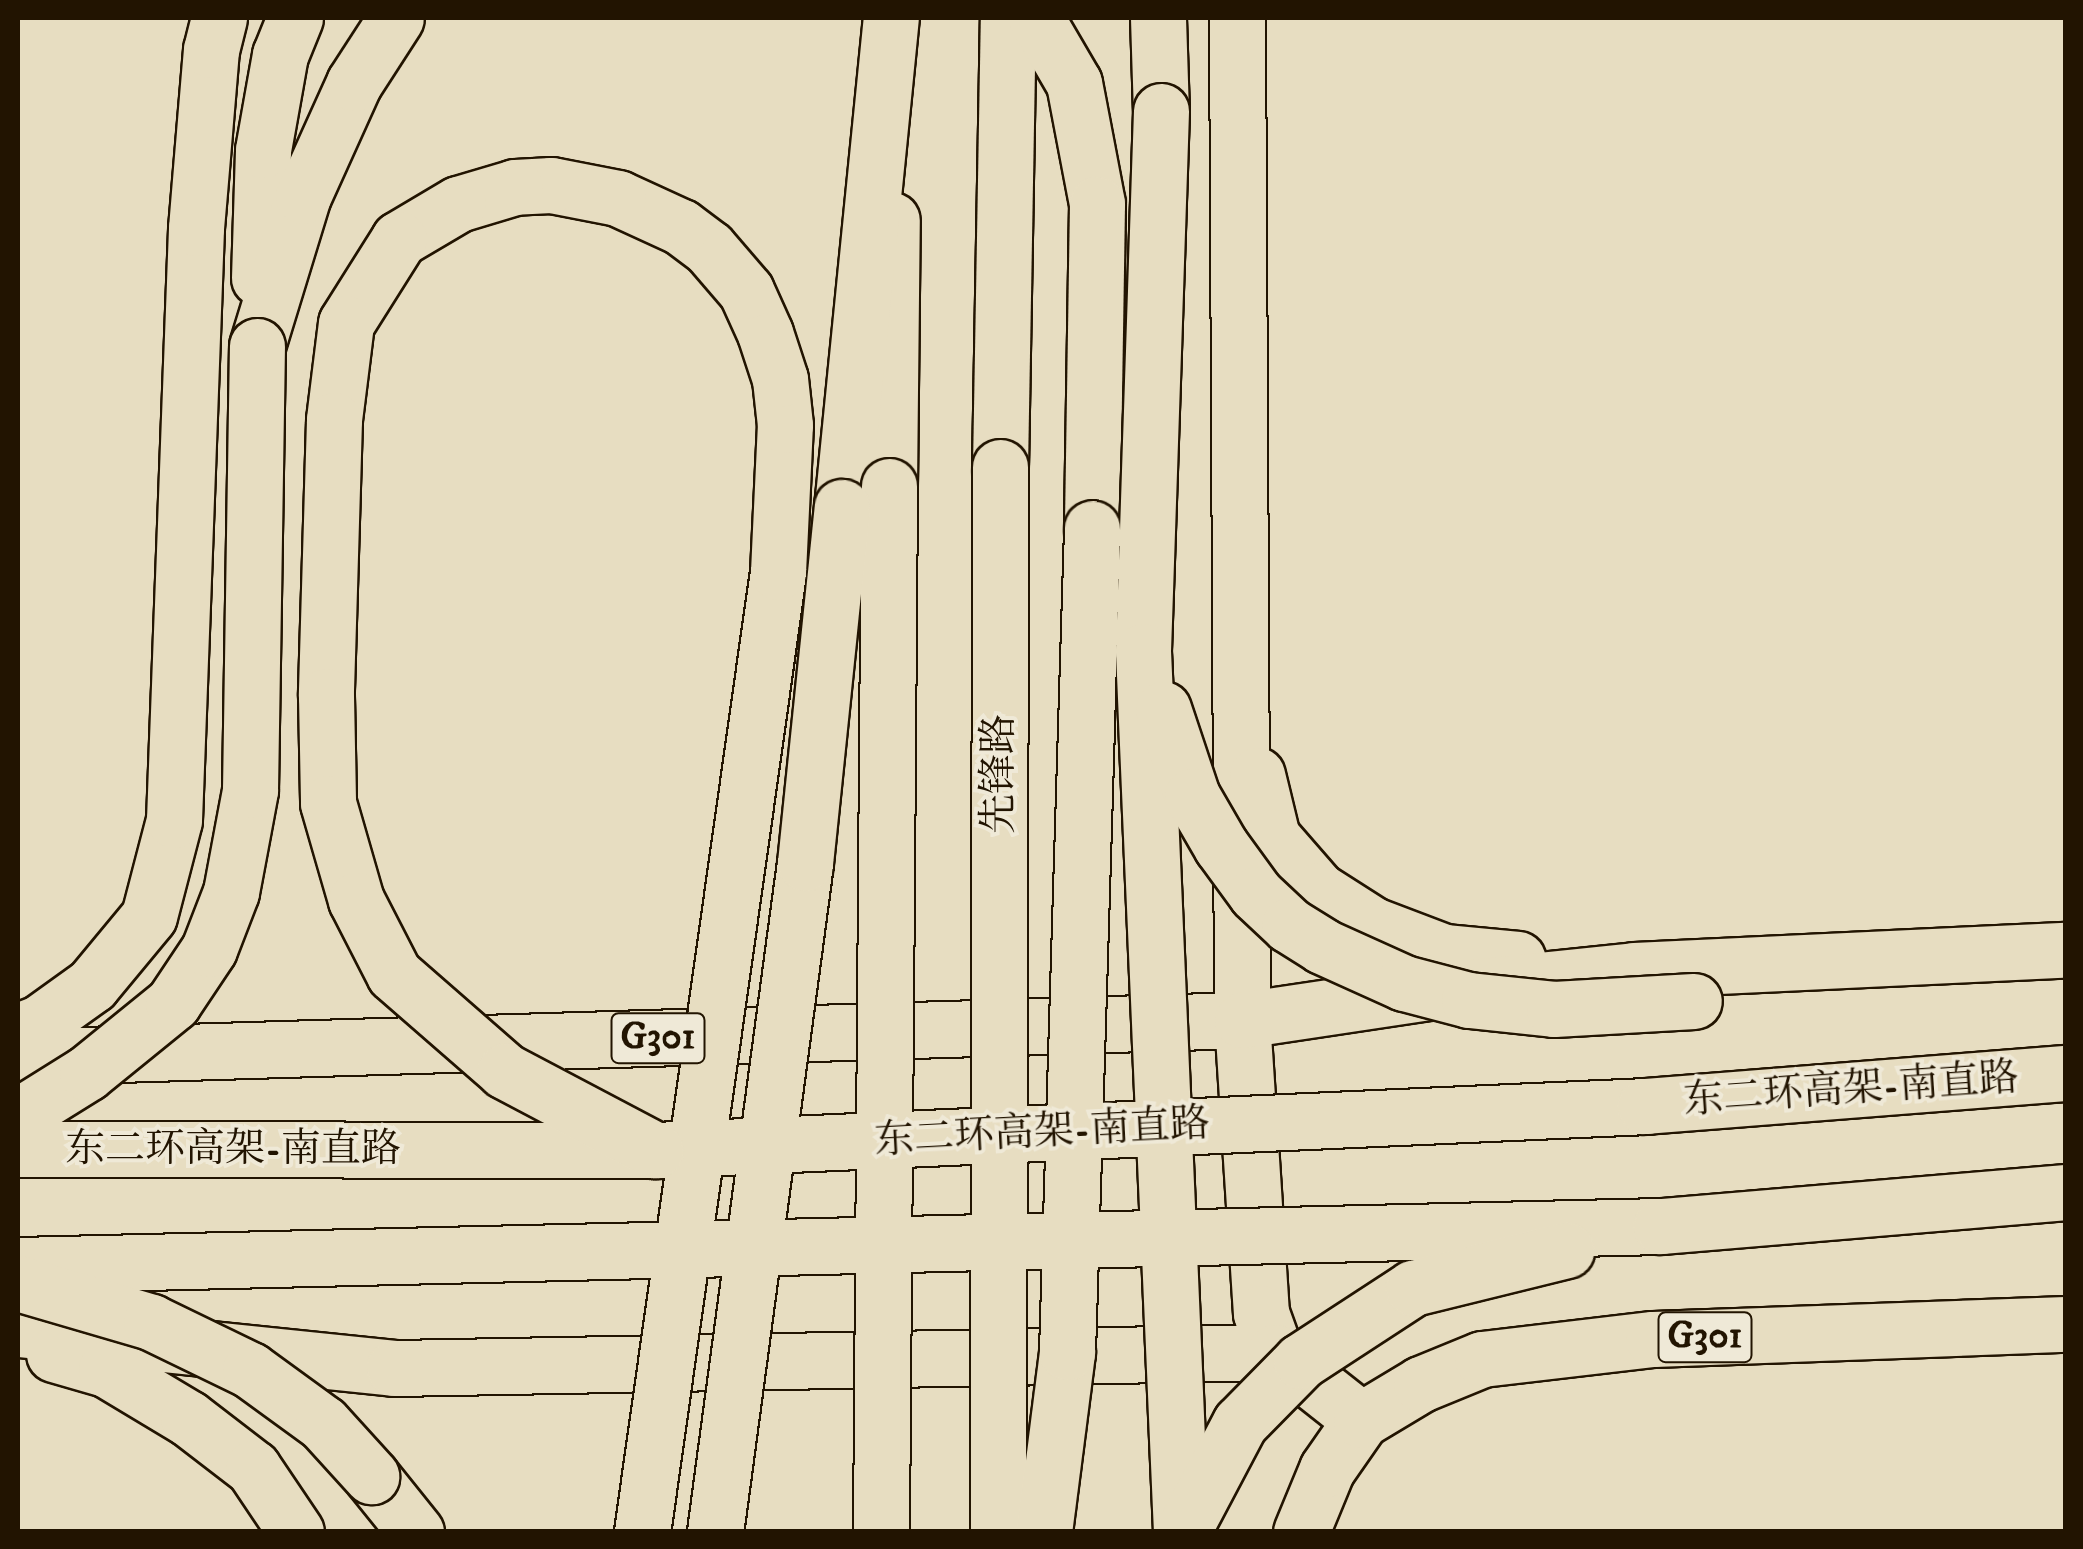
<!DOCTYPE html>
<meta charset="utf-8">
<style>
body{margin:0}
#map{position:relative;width:2083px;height:1549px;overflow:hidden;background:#e7ddc1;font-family:"IM FELL DW Pica","Noto Serif SC",serif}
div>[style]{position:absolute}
.roads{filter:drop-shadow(2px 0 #221401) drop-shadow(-2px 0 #221401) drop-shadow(0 2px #221401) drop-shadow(0 -2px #221401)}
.primary>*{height:55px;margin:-27.5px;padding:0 27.5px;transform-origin:27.5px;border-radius:27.5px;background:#e7ddc1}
.highway>*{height:55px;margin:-27.5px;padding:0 27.5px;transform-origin:27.5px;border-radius:27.5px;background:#e7ddc1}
.bridges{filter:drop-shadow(2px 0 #221401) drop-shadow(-2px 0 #221401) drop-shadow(0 2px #221401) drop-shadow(0 -2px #221401)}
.primary-bridge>*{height:55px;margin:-27.5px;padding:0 27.5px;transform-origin:27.5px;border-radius:27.5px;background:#e7ddc1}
.highway-bridge>*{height:55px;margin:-27.5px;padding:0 27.5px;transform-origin:27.5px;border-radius:27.5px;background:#e7ddc1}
span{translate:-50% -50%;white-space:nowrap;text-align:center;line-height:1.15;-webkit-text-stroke:8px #efe9d7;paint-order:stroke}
.shield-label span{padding:2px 8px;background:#efe9d7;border:2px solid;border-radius:8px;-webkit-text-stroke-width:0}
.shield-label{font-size:38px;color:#221401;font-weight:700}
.street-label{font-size:40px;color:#221401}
.frame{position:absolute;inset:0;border:20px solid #221401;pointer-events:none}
</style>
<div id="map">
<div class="roads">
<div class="primary">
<div style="left:1000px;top:467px;width:449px;rotate:-89deg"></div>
<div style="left:889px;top:486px;width:266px;rotate:-89.4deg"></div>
</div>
<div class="highway">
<div style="left:1036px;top:18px;width:75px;rotate:59.7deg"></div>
<div style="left:1074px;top:83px;width:123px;rotate:79.2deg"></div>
<div style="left:1097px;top:204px;width:324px;rotate:90.9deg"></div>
<div style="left:1158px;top:18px;width:93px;rotate:88.2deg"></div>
<div style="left:1237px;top:18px;width:1002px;rotate:89.71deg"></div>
<div style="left:1242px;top:1020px;width:294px;rotate:86.3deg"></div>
<div style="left:1261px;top:1313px;width:41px;rotate:70.3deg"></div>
<div style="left:259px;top:278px;width:128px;rotate:-88.2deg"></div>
<div style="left:263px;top:150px;width:97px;rotate:-79.9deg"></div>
<div style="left:280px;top:55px;width:40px;rotate:-68deg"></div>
<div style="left:257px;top:346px;width:157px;rotate:-73deg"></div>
<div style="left:303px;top:196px;width:124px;rotate:-65.7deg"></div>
<div style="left:354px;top:83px;width:77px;rotate:-57.1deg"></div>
<div style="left:842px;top:507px;width:491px;rotate:-84.3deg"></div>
<div style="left:1257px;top:775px;width:64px;rotate:76.4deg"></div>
<div style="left:1272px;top:837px;width:70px;rotate:49deg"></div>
<div style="left:1318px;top:890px;width:65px;rotate:32.5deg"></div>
<div style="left:1373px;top:925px;width:76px;rotate:20.8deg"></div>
<div style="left:1444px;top:952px;width:74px;rotate:5.4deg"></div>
<div style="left:18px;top:1031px;width:22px;rotate:-21deg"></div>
<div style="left:39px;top:1023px;width:65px;rotate:-35.6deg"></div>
<div style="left:92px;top:985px;width:89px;rotate:-50.4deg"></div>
<div style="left:149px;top:916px;width:99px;rotate:-75.4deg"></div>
<div style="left:174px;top:820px;width:592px;rotate:-87.87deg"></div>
<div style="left:196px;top:228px;width:179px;rotate:-85.2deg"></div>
<div style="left:211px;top:50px;width:33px;rotate:-76deg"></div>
<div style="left:18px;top:1057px;width:1225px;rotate:-1.73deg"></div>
<div style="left:1242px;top:1020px;width:202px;rotate:-8.5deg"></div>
<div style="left:1442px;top:990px;width:194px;rotate:-5.9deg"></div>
<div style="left:1635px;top:970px;width:431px;rotate:-2.7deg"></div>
<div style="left:18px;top:1329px;width:378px;rotate:5.9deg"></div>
<div style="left:394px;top:1368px;width:881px;rotate:-1.04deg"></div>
<div style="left:1275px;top:1352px;width:110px;rotate:38.3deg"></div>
<div style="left:54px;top:1354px;width:54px;rotate:16.1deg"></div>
<div style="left:106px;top:1369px;width:96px;rotate:30.9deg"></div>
<div style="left:188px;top:1418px;width:82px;rotate:37.6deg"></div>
<div style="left:253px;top:1468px;width:77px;rotate:56.1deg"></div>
<div style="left:371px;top:1476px;width:72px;rotate:51.2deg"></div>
<div style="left:1301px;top:1532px;width:68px;rotate:-67.6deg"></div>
<div style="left:1327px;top:1469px;width:60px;rotate:-55.2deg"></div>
<div style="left:1361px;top:1420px;width:70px;rotate:-31deg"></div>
<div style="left:1421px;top:1384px;width:66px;rotate:-22.3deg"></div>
<div style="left:1482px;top:1359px;width:172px;rotate:-6.7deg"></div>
<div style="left:1653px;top:1339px;width:413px;rotate:-2.1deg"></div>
</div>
</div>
<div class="bridges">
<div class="primary-bridge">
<div style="left:881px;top:1532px;width:1046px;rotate:-89.56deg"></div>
<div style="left:998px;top:1532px;width:1065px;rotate:-89.89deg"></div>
</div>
<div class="highway-bridge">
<div style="left:1161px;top:111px;width:540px;rotate:91.91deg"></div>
<div style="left:1143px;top:651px;width:882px;rotate:87.53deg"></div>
<div style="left:1163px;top:709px;width:92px;rotate:71.6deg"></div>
<div style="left:1192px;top:796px;width:58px;rotate:59.9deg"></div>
<div style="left:1221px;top:846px;width:59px;rotate:53.9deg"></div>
<div style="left:1256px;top:894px;width:45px;rotate:43.2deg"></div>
<div style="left:1289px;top:925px;width:39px;rotate:32deg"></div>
<div style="left:1322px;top:946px;width:90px;rotate:24.3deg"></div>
<div style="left:1404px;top:983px;width:67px;rotate:14.7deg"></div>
<div style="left:1469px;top:1000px;width:85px;rotate:6deg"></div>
<div style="left:1554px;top:1009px;width:140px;rotate:-3.3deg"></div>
<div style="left:18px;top:1116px;width:81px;rotate:-31.9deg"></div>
<div style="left:87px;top:1073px;width:111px;rotate:-39.1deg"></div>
<div style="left:173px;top:1003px;width:65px;rotate:-56.3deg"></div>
<div style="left:209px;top:949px;width:61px;rotate:-68.9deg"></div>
<div style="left:231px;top:892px;width:104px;rotate:-79.4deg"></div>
<div style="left:250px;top:790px;width:444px;rotate:-89.1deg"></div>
<div style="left:18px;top:1149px;width:637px;rotate:0.09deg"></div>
<div style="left:655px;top:1150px;width:991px;rotate:-2.54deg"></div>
<div style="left:1645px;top:1106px;width:422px;rotate:-4.5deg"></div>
<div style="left:18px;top:1265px;width:1643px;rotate:-1.36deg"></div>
<div style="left:1661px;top:1226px;width:406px;rotate:-4.8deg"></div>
<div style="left:18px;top:1283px;width:139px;rotate:16.3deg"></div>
<div style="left:151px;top:1322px;width:110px;rotate:25.9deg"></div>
<div style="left:250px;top:1370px;width:90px;rotate:36deg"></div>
<div style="left:323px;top:1423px;width:72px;rotate:47.8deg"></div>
<div style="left:1184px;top:1529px;width:120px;rotate:-62.2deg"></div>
<div style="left:1240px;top:1423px;width:87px;rotate:-45.5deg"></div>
<div style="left:1301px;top:1361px;width:134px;rotate:-33.1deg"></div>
<div style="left:1413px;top:1288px;width:158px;rotate:-13.9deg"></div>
<div style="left:642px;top:1532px;width:970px;rotate:-81.94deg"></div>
<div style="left:778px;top:572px;width:147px;rotate:-87.3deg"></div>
<div style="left:785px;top:425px;width:46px;rotate:-96.2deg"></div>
<div style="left:780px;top:379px;width:48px;rotate:-108.1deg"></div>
<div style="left:765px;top:333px;width:46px;rotate:-114.3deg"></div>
<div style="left:746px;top:291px;width:57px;rotate:-130.7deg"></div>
<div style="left:709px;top:248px;width:35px;rotate:-143deg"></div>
<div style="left:681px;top:227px;width:69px;rotate:-155.3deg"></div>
<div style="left:618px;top:198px;width:68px;rotate:-169deg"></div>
<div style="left:551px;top:185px;width:36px;rotate:177deg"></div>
<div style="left:515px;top:187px;width:59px;rotate:163.4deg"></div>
<div style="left:458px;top:204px;width:69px;rotate:149.3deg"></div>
<div style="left:399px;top:239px;width:99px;rotate:122.2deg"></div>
<div style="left:346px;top:323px;width:98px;rotate:97.1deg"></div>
<div style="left:334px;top:420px;width:276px;rotate:91.7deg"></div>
<div style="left:326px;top:696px;width:107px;rotate:88.9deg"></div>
<div style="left:328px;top:803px;width:101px;rotate:73.9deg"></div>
<div style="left:356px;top:900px;width:83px;rotate:62.8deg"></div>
<div style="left:394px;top:974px;width:147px;rotate:41.1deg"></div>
<div style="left:505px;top:1071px;width:170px;rotate:27.8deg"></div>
<div style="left:715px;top:1532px;width:675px;rotate:-82.34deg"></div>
<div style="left:805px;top:863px;width:358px;rotate:-84.1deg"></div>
<div style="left:1044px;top:1532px;width:181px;rotate:-82.7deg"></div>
<div style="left:1067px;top:1352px;width:824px;rotate:-88.26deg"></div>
</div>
</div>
<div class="shield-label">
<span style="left:658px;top:1038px">G301</span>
<span style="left:1705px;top:1337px">G301</span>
</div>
<div class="street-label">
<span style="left:1000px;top:774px;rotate:-90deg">先锋路</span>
<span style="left:1851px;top:1090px;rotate:-4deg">东二环高架-南直路</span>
<span style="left:1042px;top:1133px;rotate:-3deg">东二环高架-南直路</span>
<span style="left:233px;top:1150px">东二环高架-南直路</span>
</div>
<div class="frame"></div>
</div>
